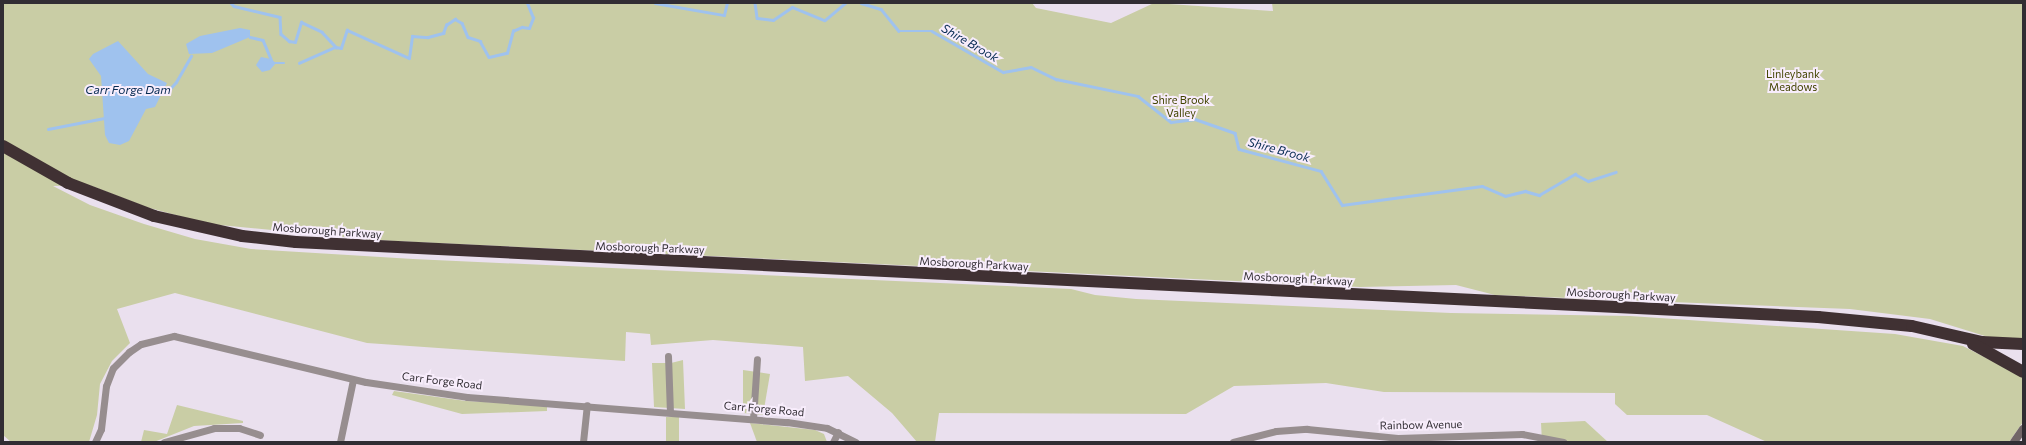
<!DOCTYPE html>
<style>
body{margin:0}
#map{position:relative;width:2026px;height:445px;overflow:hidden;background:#eae0ee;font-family:Commissioner,sans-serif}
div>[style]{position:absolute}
.green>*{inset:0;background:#c9cda5;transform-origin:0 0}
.water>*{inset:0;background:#9fc2ee}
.stream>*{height:2.5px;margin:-1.25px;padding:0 1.25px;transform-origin:1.25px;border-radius:1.25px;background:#9fc2ee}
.street>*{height:7px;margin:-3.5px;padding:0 3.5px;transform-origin:3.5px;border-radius:3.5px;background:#978e8f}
.secondary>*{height:8px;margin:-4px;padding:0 4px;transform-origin:4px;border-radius:4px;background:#716667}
.highway>*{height:12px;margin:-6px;padding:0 6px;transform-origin:6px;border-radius:6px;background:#403133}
span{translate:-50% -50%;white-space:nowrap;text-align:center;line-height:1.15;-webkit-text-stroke:4px #f8edfc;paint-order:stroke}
.park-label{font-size:11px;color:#424400}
.street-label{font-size:11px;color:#312d33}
.water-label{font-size:12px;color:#062a52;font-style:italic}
.frame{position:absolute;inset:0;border:4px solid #312d33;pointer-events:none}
</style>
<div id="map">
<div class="green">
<div style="clip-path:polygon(3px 3px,1032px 3px,1036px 8px,1111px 23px,1154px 3px,1273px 11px,1272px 3px,2023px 3px,2023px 339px,2001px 341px,1930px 319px,1850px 309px,1495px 295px,1456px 285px,1360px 287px,374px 240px,209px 224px,146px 207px,89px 185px,53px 186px,90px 205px,144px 224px,195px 239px,251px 249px,413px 259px,1071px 289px,1095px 295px,1136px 299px,1451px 313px,1630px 316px,1895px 334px,1963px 346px,2023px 377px,2023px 422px,2009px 442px,1767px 442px,1707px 415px,1627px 415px,1615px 404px,1615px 393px,1384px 392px,1326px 383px,1234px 386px,1186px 414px,939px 413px,935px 442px,917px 442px,892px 413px,848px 376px,805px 381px,803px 347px,713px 340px,651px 345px,650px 334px,626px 332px,625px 361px,367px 343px,175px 293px,117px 309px,130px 343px,112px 361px,100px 384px,97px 415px,89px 442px,11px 442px,3px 435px)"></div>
<div style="clip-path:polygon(683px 360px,685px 409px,654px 407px,652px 363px,671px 363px)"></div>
<div style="clip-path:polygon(743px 370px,770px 374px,763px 415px,743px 413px)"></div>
<div style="clip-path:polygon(394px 391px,466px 401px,547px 405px,547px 411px,462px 414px,392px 395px)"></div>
<div style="clip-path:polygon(177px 405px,243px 421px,243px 423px,194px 426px,154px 442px,141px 442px,144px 430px,167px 434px)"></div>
<div style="left:666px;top:417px;width:13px;height:25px"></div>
<div style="clip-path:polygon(1585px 421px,1608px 442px,1542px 442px,1541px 423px)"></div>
<div style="clip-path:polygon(750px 423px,815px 430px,824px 434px,827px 442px,757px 442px)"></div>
</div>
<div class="water">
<div style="clip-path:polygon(240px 28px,250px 30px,250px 37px,212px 53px,189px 54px,186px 44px,200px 36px)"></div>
<div style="clip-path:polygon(118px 41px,148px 74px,167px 83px,155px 107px,146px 109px,129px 141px,120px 145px,109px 143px,105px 135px,101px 76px,89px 59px,93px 54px)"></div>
<div style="clip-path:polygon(261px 57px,271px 59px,276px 63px,270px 70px,262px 72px,256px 65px)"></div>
</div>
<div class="stream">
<div style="left:231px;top:3px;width:4px;rotate:45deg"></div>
<div style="left:234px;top:6px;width:47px;rotate:13.4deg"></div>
<div style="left:280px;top:17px;width:17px;rotate:87deg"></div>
<div style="left:281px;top:34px;width:11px;rotate:41deg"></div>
<div style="left:289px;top:41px;width:6px;rotate:9deg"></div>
<div style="left:295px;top:42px;width:21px;rotate:-73deg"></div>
<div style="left:301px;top:22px;width:23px;rotate:25deg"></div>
<div style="left:322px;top:32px;width:21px;rotate:47deg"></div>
<div style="left:336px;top:47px;width:5px;rotate:11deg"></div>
<div style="left:341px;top:48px;width:19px;rotate:-72deg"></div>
<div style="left:347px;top:30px;width:68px;rotate:24.3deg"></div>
<div style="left:409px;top:58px;width:22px;rotate:-82deg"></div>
<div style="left:412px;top:36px;width:16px;rotate:4deg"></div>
<div style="left:428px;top:37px;width:16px;rotate:-15deg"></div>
<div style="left:443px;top:33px;width:9px;rotate:-69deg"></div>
<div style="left:446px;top:25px;width:11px;rotate:-34deg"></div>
<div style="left:455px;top:19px;width:8px;rotate:30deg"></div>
<div style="left:462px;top:23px;width:15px;rotate:67deg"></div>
<div style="left:468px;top:37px;width:13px;rotate:18deg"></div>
<div style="left:480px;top:41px;width:18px;rotate:61deg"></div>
<div style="left:489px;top:57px;width:18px;rotate:-13deg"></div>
<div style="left:507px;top:53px;width:23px;rotate:-75deg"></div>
<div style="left:513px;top:31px;width:10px;rotate:-24deg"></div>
<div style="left:522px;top:27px;width:7px;rotate:8deg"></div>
<div style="left:529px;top:28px;width:11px;rotate:-68deg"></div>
<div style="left:533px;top:18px;width:16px;rotate:-112deg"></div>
<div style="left:655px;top:3px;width:70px;rotate:9.9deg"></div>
<div style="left:724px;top:15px;width:12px;rotate:-76deg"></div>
<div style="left:755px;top:3px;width:15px;rotate:82deg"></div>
<div style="left:757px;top:18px;width:16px;rotate:7deg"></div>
<div style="left:773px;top:20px;width:23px;rotate:-34deg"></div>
<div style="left:792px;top:7px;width:35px;rotate:22deg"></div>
<div style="left:825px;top:20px;width:26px;rotate:-40deg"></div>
<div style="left:861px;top:3px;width:21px;rotate:17deg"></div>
<div style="left:881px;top:9px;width:28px;rotate:51deg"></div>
<div style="left:899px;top:31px;width:33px"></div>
<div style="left:932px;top:31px;width:82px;rotate:30deg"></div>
<div style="left:1003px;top:72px;width:28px;rotate:-10deg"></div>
<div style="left:1031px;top:67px;width:28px;rotate:26deg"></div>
<div style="left:1056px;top:79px;width:84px;rotate:11.7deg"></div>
<div style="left:1138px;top:96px;width:42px;rotate:38.2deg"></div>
<div style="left:1171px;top:122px;width:24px;rotate:-7deg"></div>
<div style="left:1195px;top:119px;width:42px;rotate:19.3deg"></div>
<div style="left:1235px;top:133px;width:16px;rotate:76deg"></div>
<div style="left:1239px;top:149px;width:85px;rotate:15deg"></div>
<div style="left:1321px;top:171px;width:40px;rotate:58deg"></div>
<div style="left:1342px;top:205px;width:141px;rotate:-7.7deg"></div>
<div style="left:1482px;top:186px;width:25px;rotate:23deg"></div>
<div style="left:1505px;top:196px;width:21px;rotate:-14deg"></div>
<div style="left:1525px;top:191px;width:15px;rotate:16deg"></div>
<div style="left:1539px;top:195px;width:42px;rotate:-30.3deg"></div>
<div style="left:1575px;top:174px;width:15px;rotate:28deg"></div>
<div style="left:1588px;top:181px;width:29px;rotate:-18deg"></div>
<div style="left:250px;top:37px;width:13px;rotate:13deg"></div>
<div style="left:263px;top:40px;width:21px;rotate:67deg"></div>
<div style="left:276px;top:63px;width:8px"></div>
<div style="left:299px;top:63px;width:39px;rotate:-24deg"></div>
<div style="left:159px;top:91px;width:8px;rotate:7deg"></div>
<div style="left:167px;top:92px;width:13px;rotate:-48deg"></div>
<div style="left:176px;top:82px;width:30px;rotate:-60deg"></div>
<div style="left:48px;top:129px;width:57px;rotate:-11.1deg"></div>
</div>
<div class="street">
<div style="left:668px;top:356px;width:56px;rotate:88deg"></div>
<div style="left:753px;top:419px;width:60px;rotate:-86.2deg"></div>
<div style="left:95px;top:442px;width:14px;rotate:-65deg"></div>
<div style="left:101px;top:429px;width:43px;rotate:-83.4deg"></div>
<div style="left:106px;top:386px;width:19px;rotate:-69deg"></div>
<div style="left:113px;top:368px;width:23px;rotate:-45deg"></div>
<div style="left:129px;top:352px;width:14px;rotate:-34deg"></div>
<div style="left:141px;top:344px;width:34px;rotate:-14deg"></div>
<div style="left:174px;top:336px;width:197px;rotate:13.5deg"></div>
<div style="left:366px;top:382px;width:102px;rotate:8.4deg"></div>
<div style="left:467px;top:397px;width:321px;rotate:4.5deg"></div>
<div style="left:787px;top:422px;width:40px;rotate:8.5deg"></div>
<div style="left:827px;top:428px;width:32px;rotate:26deg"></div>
<div style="left:164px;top:442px;width:52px;rotate:-15.6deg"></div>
<div style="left:214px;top:428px;width:25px"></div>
<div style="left:239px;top:428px;width:22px;rotate:18deg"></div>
<div style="left:340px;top:442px;width:63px;rotate:-78.2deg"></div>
<div style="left:583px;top:442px;width:37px;rotate:-84deg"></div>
<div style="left:833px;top:442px;width:11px;rotate:-63deg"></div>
<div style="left:1233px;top:442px;width:44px;rotate:-14.3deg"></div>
<div style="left:1276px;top:431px;width:31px;rotate:-4deg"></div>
<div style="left:1307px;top:429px;width:91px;rotate:5.6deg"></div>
<div style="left:1398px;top:438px;width:124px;rotate:-1.8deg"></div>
<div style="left:1522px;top:434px;width:42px;rotate:11deg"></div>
</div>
<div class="secondary">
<div style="left:2014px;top:442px;width:16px;rotate:-55deg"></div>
</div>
<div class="highway">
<div style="left:3px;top:146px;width:75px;rotate:29.6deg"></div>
<div style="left:68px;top:183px;width:92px;rotate:21deg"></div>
<div style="left:154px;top:216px;width:90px;rotate:12.8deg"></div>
<div style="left:242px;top:236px;width:54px;rotate:6.3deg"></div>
<div style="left:296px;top:242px;width:1524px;rotate:2.82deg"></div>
<div style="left:1818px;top:317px;width:94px;rotate:5.5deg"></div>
<div style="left:1912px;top:326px;width:72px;rotate:12.9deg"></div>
<div style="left:1982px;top:342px;width:41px;rotate:2.8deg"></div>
<div style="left:1973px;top:344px;width:57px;rotate:29.2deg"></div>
</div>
<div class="park-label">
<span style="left:1793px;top:81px">Linleybank<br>Meadows</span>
<span style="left:1181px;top:107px">Shire Brook<br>Valley</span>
</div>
<div class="street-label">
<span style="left:327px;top:231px;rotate:4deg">Mosborough Parkway</span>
<span style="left:650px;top:248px;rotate:2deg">Mosborough Parkway</span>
<span style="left:974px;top:264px;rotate:3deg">Mosborough Parkway</span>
<span style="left:1298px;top:279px;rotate:3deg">Mosborough Parkway</span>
<span style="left:1621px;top:295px;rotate:3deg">Mosborough Parkway</span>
<span style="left:442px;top:381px;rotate:7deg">Carr Forge Road</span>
<span style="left:764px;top:409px;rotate:5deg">Carr Forge Road</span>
<span style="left:1421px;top:425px;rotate:-1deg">Rainbow Avenue</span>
</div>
<div class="water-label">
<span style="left:970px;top:43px;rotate:30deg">Shire Brook</span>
<span style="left:128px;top:90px">Carr Forge Dam</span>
<span style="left:1279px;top:150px;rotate:15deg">Shire Brook</span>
</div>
<div class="frame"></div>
</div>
